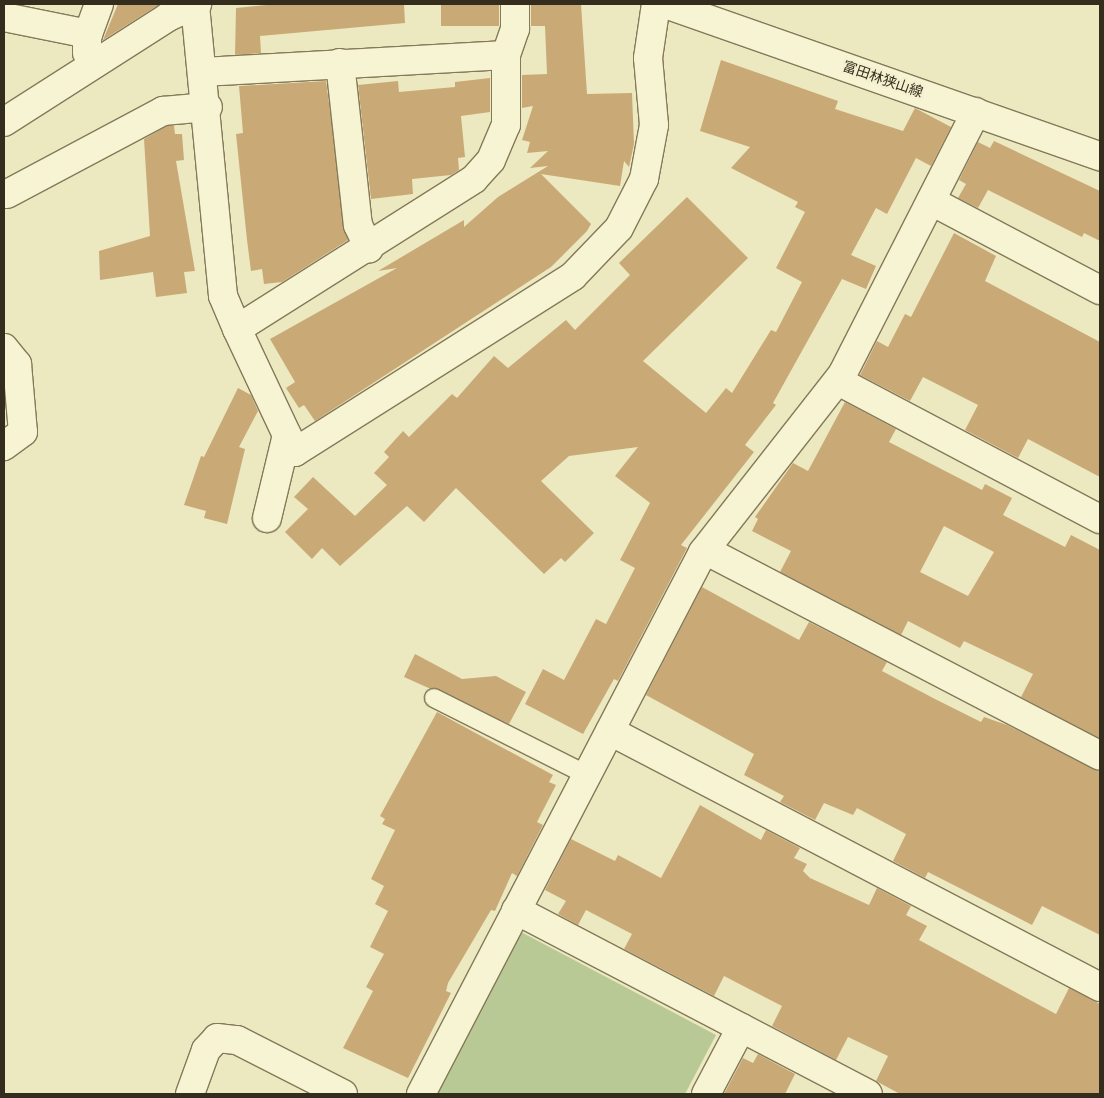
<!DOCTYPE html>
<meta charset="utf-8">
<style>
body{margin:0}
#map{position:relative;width:1104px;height:1098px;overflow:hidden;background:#ece8c0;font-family:"IBM Plex Serif","Noto Sans JP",serif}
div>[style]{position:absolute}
.green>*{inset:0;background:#b9c995}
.building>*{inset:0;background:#c9aa77;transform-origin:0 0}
.roads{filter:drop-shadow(1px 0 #847959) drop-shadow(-1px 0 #847959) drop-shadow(0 1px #847959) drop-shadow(0 -1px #847959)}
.lane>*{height:18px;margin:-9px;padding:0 9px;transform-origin:9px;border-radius:9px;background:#f7f4d3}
.street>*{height:28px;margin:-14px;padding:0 14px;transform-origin:14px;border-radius:14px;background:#f7f4d3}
.secondary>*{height:28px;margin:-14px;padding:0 14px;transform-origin:14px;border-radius:14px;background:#f7f4d3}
span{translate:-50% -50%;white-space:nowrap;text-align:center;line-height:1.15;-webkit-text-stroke:4.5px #f4f1d0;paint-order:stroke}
.street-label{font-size:14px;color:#342d1d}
.frame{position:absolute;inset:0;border:5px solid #342d1d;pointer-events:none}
</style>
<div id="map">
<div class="green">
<div style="clip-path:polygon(521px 932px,716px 1035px,685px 1094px,437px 1094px)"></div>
</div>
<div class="building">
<div style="clip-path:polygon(118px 4px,160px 4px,103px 40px)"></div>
<div style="clip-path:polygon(276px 4px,404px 4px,405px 23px,260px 36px,261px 53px,235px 55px,236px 8px)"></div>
<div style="left:441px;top:4px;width:58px;height:22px"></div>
<div style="clip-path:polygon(531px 4px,581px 4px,587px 94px,632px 93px,634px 144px,629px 167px,624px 161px,620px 186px,541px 174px,591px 224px,587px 231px,551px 267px,315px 421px,304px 405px,299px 408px,286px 388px,295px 382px,270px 339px,397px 268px,378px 271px,464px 220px,464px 227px,498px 197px,548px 166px,530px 168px,548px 151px,527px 153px,530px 142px,522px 140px,533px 106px,522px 108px,522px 75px,547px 74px,545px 26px,531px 26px)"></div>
<div style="clip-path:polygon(721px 60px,838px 101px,835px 109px,903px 131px,915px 108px,951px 127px,931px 166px,916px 158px,887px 214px,876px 208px,851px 255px,876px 266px,866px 289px,842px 279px,773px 403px,776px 405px,745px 445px,754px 452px,681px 545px,687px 548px,618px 681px,614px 679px,583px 734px,525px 704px,543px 669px,564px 680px,596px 619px,606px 624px,635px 568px,620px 560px,650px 503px,615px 476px,638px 447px,569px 456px,541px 481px,594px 533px,565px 562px,561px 558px,544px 574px,456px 488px,424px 522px,407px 506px,340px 566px,322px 548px,312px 559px,285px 532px,308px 509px,294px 497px,313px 477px,355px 516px,387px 485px,374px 473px,389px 457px,384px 452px,403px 431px,409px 437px,452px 394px,457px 398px,494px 356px,508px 368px,566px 320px,575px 330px,630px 275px,619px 263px,687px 197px,748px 258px,643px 361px,706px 413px,726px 388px,732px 393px,771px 330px,776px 332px,802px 282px,776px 268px,805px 212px,795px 207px,798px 202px,731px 168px,750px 147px,700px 131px)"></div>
<div style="clip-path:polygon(490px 78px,490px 112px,461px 116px,465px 157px,458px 158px,459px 170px,451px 175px,412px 179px,413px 194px,371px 199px,358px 85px,398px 81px,399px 92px,455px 87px,455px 82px)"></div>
<div style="clip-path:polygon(326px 81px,348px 240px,282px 282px,264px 284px,262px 269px,251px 271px,247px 240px,236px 134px,243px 133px,239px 86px)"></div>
<div style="clip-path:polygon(167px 126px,174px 126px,175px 134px,182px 134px,184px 160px,176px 161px,195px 271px,184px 272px,187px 293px,156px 297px,153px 272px,100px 280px,99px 251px,150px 236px,144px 139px)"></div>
<div style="clip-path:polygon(994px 141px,1100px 191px,1100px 241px,1084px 233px,1082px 237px,988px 190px,978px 208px,958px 198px,966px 184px,959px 180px,978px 142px,990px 148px)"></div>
<div style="clip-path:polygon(954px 233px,996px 256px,985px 281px,1100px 342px,1100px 477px,1028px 439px,1018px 458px,965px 430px,978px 405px,923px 377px,910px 401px,860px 375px,877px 341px,888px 347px,905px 314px,911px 317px)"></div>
<div style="clip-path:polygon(238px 388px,251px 395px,258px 411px,239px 447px,245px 449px,227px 524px,204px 518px,206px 511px,184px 505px,201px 456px,204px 457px)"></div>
<div style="clip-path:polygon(evenodd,845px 402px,896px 429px,889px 442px,982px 490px,985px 484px,1012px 498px,1003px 515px,1065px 547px,1071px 535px,1100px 550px,1100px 739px,1021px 697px,1033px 674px,964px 641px,960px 648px,908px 621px,901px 635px,780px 572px,791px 551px,752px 531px,758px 519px,755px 517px,793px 463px,808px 471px,845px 402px,944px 526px,994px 552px,968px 596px,920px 572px,944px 526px)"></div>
<div style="clip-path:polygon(702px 587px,799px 640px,809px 622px,887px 662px,882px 671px,935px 699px,981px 722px,984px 717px,1007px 725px,1100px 772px,1100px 935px,1042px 906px,1032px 925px,928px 872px,925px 878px,893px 861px,906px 834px,857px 808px,853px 815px,824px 803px,815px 820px,780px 802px,784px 796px,744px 775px,754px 754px,646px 695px)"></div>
<div style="clip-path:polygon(415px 654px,462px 679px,496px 676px,526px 692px,509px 724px,404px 677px)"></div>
<div style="clip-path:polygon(437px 712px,553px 775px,549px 782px,556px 785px,537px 822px,543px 825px,517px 876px,512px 873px,495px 911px,491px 910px,448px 983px,446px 991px,451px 993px,408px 1078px,343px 1048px,373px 991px,366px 987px,384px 954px,370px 947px,388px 911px,375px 904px,384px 886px,371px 879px,395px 830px,382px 824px,385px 819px,380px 816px)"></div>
<div style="clip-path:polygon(700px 805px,761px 840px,766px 830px,800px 848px,794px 858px,807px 864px,803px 871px,810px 878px,869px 905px,877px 888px,911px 906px,906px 915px,927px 926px,919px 940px,1056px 1014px,1069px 988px,1100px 1004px,1100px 1094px,900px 1094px,876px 1081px,888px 1056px,848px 1037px,836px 1060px,772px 1026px,782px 1006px,724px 976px,714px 996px,624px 949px,632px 934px,586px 910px,578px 925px,558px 914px,566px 901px,545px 890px,571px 839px,615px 861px,618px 855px,661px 878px)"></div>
<div style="clip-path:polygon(758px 1054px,795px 1074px,785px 1094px,724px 1094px,743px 1058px,753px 1063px)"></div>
</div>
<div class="roads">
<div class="lane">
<div style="left:434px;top:698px;width:171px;rotate:26.7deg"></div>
</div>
<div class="street">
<div style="left:195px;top:5px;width:292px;rotate:84.5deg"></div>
<div style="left:223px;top:296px;width:36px;rotate:67deg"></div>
<div style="left:237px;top:329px;width:280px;rotate:-32.3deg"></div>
<div style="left:474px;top:179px;width:25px;rotate:-48deg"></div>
<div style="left:491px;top:160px;width:38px;rotate:-67deg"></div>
<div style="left:506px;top:125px;width:70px;rotate:-90deg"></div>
<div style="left:506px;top:55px;width:28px;rotate:-71deg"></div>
<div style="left:515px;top:29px;width:25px;rotate:-90deg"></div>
<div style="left:4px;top:17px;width:86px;rotate:11.4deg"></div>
<div style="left:87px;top:53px;width:16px;rotate:-90deg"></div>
<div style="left:87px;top:37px;width:35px;rotate:-70deg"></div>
<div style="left:340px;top:63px;width:163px;rotate:83.7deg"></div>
<div style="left:358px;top:225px;width:26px;rotate:65deg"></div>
<div style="left:203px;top:72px;width:303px;rotate:-3.2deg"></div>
<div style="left:4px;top:122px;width:195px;rotate:-32.6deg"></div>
<div style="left:168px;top:17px;width:32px;rotate:-24deg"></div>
<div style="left:7px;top:194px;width:177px;rotate:-28deg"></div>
<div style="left:163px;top:111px;width:45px;rotate:-5.1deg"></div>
<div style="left:931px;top:201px;width:191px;rotate:27.8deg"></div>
<div style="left:237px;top:329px;width:136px;rotate:64.8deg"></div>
<div style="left:295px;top:452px;width:329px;rotate:-32.3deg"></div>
<div style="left:573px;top:276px;width:66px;rotate:-46.2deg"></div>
<div style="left:619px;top:228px;width:55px;rotate:-63deg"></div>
<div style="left:644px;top:179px;width:55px;rotate:-79.5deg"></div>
<div style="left:654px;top:125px;width:67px;rotate:-95.1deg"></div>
<div style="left:648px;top:58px;width:55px;rotate:-81.6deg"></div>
<div style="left:4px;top:348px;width:21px;rotate:51deg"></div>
<div style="left:17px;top:364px;width:68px;rotate:85deg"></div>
<div style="left:23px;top:432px;width:24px;rotate:144deg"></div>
<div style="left:838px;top:381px;width:296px;rotate:27.8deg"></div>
<div style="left:267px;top:518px;width:85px;rotate:-76.5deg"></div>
<div style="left:705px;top:550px;width:445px;rotate:27.5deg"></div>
<div style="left:610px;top:731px;width:553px;rotate:27.58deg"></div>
<div style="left:516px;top:910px;width:397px;rotate:27.6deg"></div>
<div style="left:190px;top:1094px;width:47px;rotate:-70deg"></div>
<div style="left:206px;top:1050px;width:16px;rotate:-47deg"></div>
<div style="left:217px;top:1038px;width:20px;rotate:6deg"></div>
<div style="left:237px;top:1040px;width:119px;rotate:27deg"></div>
<div style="left:421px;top:1094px;width:611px;rotate:-62.51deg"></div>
<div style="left:703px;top:552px;width:225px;rotate:-51.9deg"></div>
<div style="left:842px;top:375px;width:295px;rotate:-63deg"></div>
<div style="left:706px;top:1094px;width:75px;rotate:-62.1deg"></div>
</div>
<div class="secondary">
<div style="left:665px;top:4px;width:461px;rotate:19.3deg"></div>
</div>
</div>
<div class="street-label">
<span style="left:883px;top:79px;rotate:19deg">富田林狭山線</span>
</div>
<div class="frame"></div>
</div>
